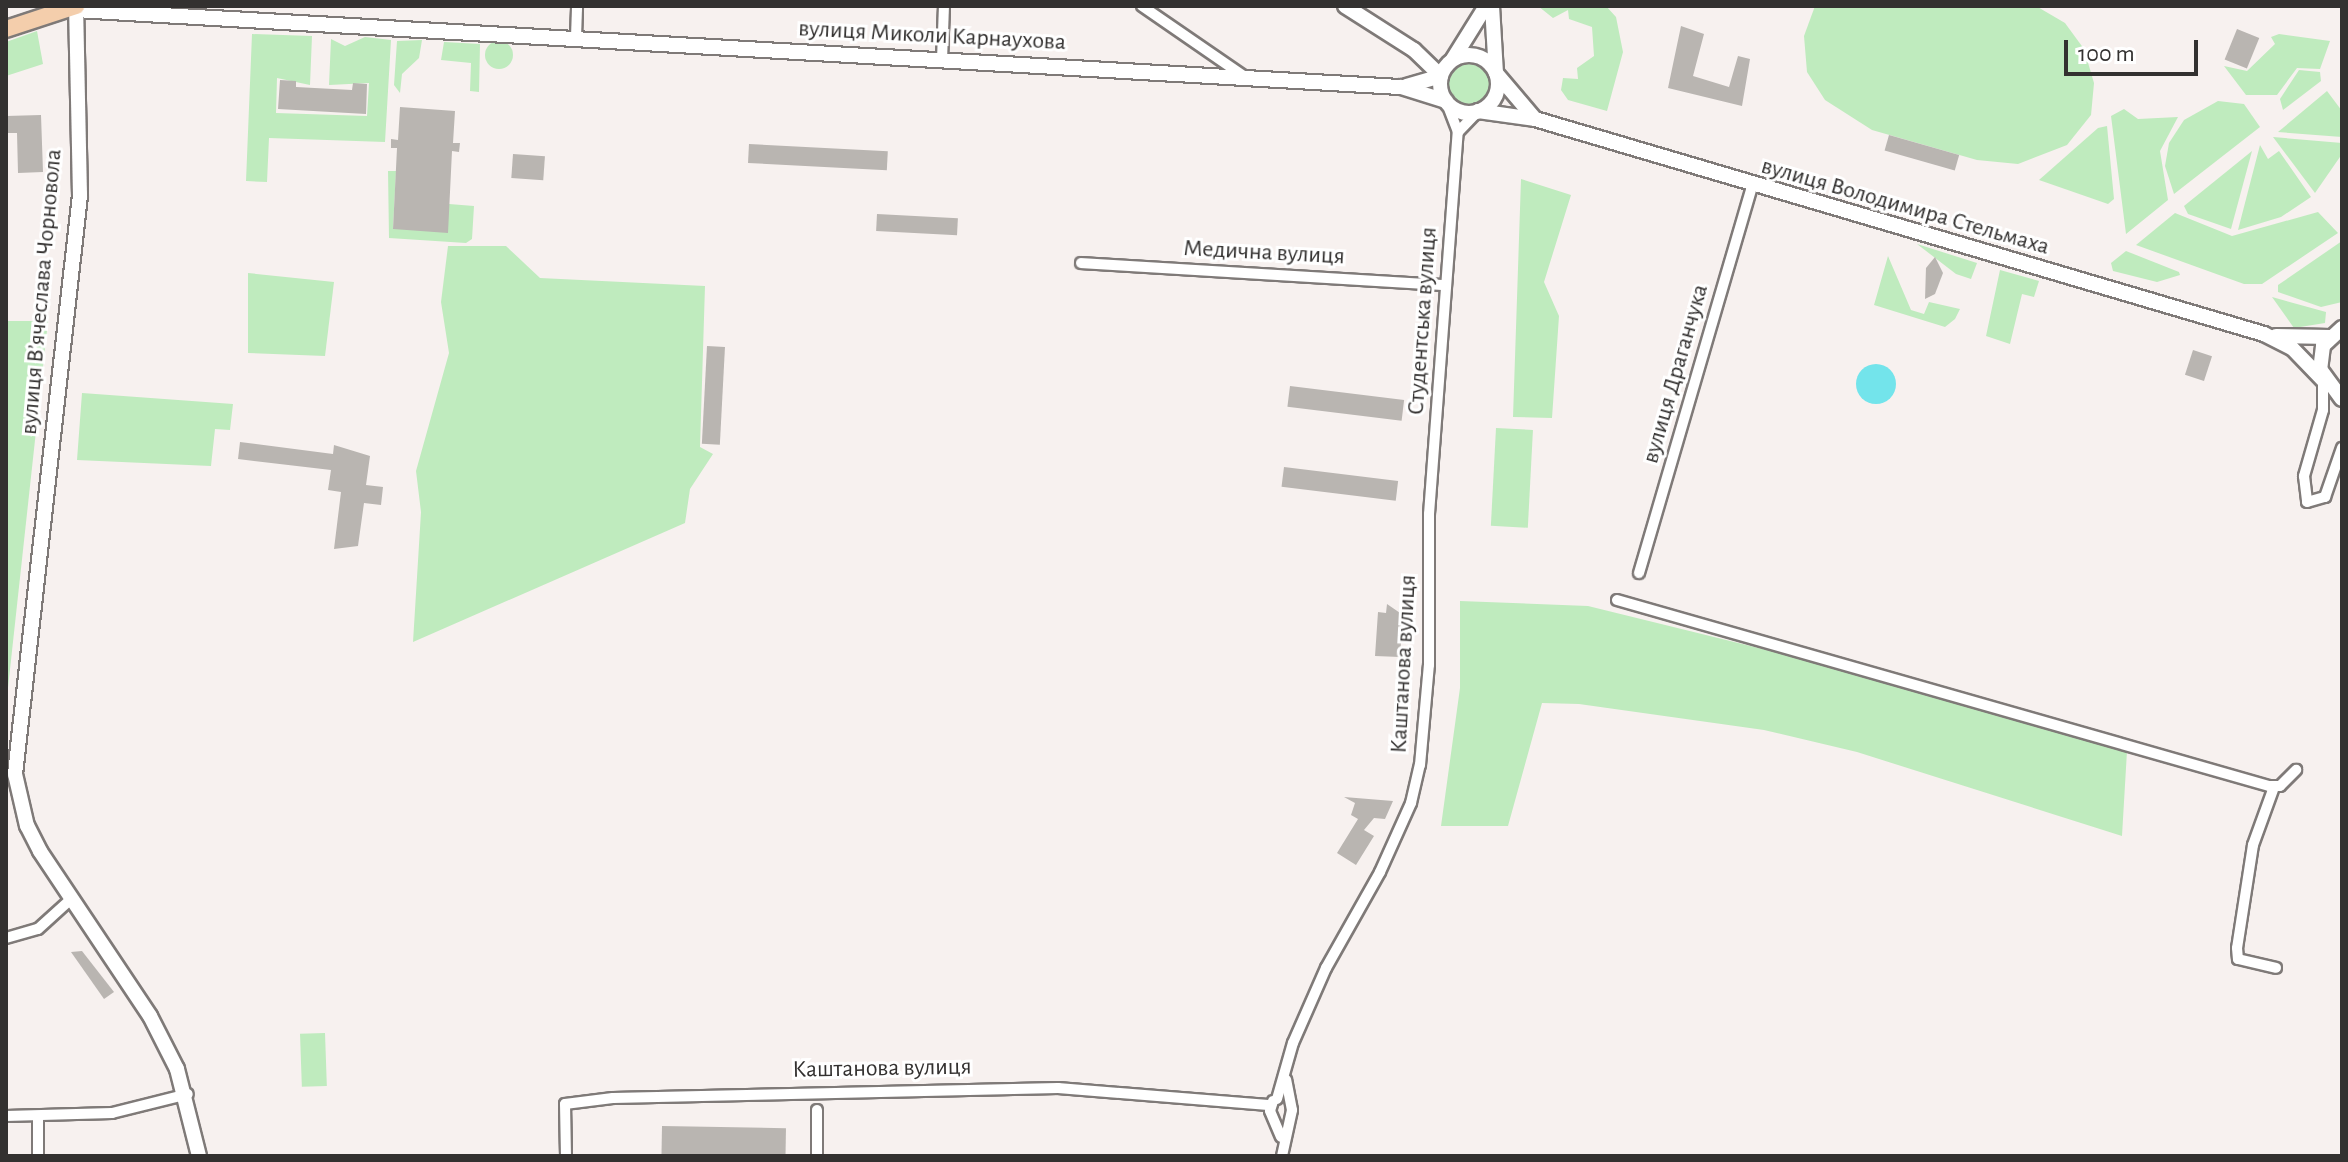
<!DOCTYPE html>
<meta charset="utf-8">
<style>
body{margin:0}
#map{position:relative;width:2348px;height:1162px;overflow:hidden;background:#f7f1ef;font-family:"Alegreya Sans",sans-serif}
div>[style]{position:absolute}
.green>*{inset:0;background:#bfebbe;transform-origin:0 0}
.round{border-radius:50%}
.water>*{inset:0;background:#73e4eb}
.building>*{inset:0;background:#b9b5b1;transform-origin:0 0}
.roads{filter:drop-shadow(2px 0 #7f7a78) drop-shadow(-2px 0 #7f7a78) drop-shadow(0 2px #7f7a78) drop-shadow(0 -2px #7f7a78)}
.street>*{height:10px;margin:-5px;padding:0 5px;transform-origin:5px;border-radius:5px;background:#fff}
.secondary>*{height:14px;margin:-7px;padding:0 7px;transform-origin:7px;border-radius:7px;background:#fff}
.secondary>.ring{margin:-7px;padding:0;box-sizing:content-box;background:none;border:14px solid #fff;border-radius:50%}
.primary>*{height:16px;margin:-8px;padding:0 8px;transform-origin:8px;border-radius:8px;background:#f4ceac}
span{translate:-50% -50%;white-space:nowrap;text-align:center;line-height:1.15;-webkit-text-stroke:6px #fff;paint-order:stroke}
.street-label{font-size:24px;color:#333130}
.frame{position:absolute;inset:0;border:8px solid #333130;pointer-events:none}
.scale{position:absolute;left:2064px;top:40px;width:134px;height:36px;box-sizing:border-box;border:4px solid #333130;border-top:0;padding-left:10px;font-size:24px;line-height:28px;white-space:nowrap;color:#333130;-webkit-text-stroke:6px #fff;paint-order:stroke}
</style>
<div id="map">
<div class="green">
<div style="clip-path:polygon(1538px 6px,1606px 6px,1616px 17px,1623px 52px,1607px 111px,1568px 100px,1561px 90px,1563px 78px,1578px 79px,1577px 68px,1594px 56px,1592px 27px,1569px 19px,1568px 10px,1553px 18px)"></div>
<div style="clip-path:polygon(1815px 6px,2036px 6px,2065px 23px,2084px 49px,2094px 83px,2091px 115px,2067px 145px,2018px 164px,1977px 160px,1872px 130px,1825px 100px,1807px 72px,1804px 36px)"></div>
<div style="clip-path:polygon(37px 31px,43px 64px,6px 76px,6px 42px)"></div>
<div style="clip-path:polygon(252px 34px,312px 36px,310px 85px,277px 78px,276px 113px,367px 116px,369px 83px,329px 85px,331px 39px,345px 46px,365px 37px,391px 40px,385px 142px,269px 138px,267px 182px,246px 181px)"></div>
<div style="clip-path:polygon(2279px 34px,2330px 41px,2320px 69px,2297px 68px,2277px 95px,2246px 95px,2224px 66px,2247px 71px,2275px 44px,2271px 37px)"></div>
<div style="clip-path:polygon(422px 40px,419px 58px,402px 74px,400px 93px,394px 85px,397px 41px)"></div>
<div class="round" style="left:485px;top:41px;width:28px;height:28px"></div>
<div style="clip-path:polygon(444px 42px,480px 44px,479px 92px,470px 91px,471px 63px,441px 60px)"></div>
<div class="round" style="left:1445px;top:60px;width:48px;height:48px"></div>
<div style="clip-path:polygon(2299px 70px,2320px 72px,2321px 81px,2283px 110px,2280px 99px)"></div>
<div style="clip-path:polygon(2327px 91px,2342px 111px,2342px 137px,2278px 132px)"></div>
<div style="clip-path:polygon(2218px 101px,2244px 104px,2260px 127px,2174px 194px,2165px 166px,2169px 143px,2184px 120px)"></div>
<div style="clip-path:polygon(2124px 109px,2138px 119px,2178px 117px,2160px 151px,2168px 200px,2126px 234px,2111px 116px)"></div>
<div style="clip-path:polygon(2107px 126px,2114px 199px,2108px 204px,2039px 180px,2098px 128px)"></div>
<div style="clip-path:polygon(2273px 137px,2342px 143px,2342px 154px,2315px 193px)"></div>
<div style="clip-path:polygon(2260px 145px,2268px 159px,2279px 151px,2311px 197px,2281px 217px,2238px 230px)"></div>
<div style="clip-path:polygon(2252px 151px,2231px 229px,2188px 214px,2184px 206px)"></div>
<div style="clip-path:polygon(388px 171px,396px 171px,393px 229px,449px 204px,474px 206px,472px 239px,466px 243px,389px 238px)"></div>
<div style="clip-path:polygon(1521px 179px,1571px 195px,1544px 282px,1559px 316px,1552px 418px,1513px 417px)"></div>
<div style="clip-path:polygon(2318px 212px,2338px 233px,2262px 284px,2244px 284px,2136px 245px,2175px 213px,2232px 236px)"></div>
<div style="clip-path:polygon(2342px 241px,2342px 302px,2321px 307px,2278px 292px,2278px 285px)"></div>
<div style="clip-path:polygon(1917px 244px,1977px 263px,1971px 279px,1956px 274px)"></div>
<div style="clip-path:polygon(448px 246px,506px 246px,540px 278px,705px 286px,700px 447px,713px 454px,690px 489px,685px 523px,413px 642px,421px 512px,416px 471px,449px 353px,441px 302px)"></div>
<div style="clip-path:polygon(2126px 251px,2179px 272px,2180px 275px,2157px 282px,2113px 271px,2111px 263px)"></div>
<div style="clip-path:polygon(1888px 256px,1911px 310px,1924px 314px,1929px 302px,1960px 309px,1955px 319px,1945px 327px,1874px 305px)"></div>
<div style="clip-path:polygon(2000px 270px,2039px 281px,2034px 297px,2022px 294px,2010px 344px,1986px 336px)"></div>
<div style="clip-path:polygon(248px 273px,334px 282px,325px 356px,248px 353px)"></div>
<div style="clip-path:polygon(2272px 297px,2326px 312px,2325px 323px,2294px 328px)"></div>
<div style="clip-path:polygon(6px 321px,48px 321px,6px 706px)"></div>
<div style="clip-path:polygon(82px 393px,233px 404px,230px 430px,215px 429px,211px 466px,77px 460px)"></div>
<div style="left:1496px;top:428px;width:37px;height:98px;rotate:3deg"></div>
<div style="clip-path:polygon(1460px 601px,1588px 606px,1925px 689px,2127px 751px,2122px 836px,1857px 752px,1764px 730px,1579px 704px,1542px 703px,1508px 826px,1441px 826px,1460px 688px)"></div>
<div style="left:325px;top:1033px;width:53px;height:25px;rotate:88deg"></div>
</div>
<div class="water">
<div class="round" style="left:1856px;top:364px;width:40px;height:40px"></div>
</div>
<div class="building">
<div style="clip-path:polygon(1681px 26px,1704px 34px,1693px 76px,1729px 87px,1738px 56px,1750px 59px,1742px 106px,1668px 88px)"></div>
<div style="left:2237px;top:29px;width:24px;height:33px;rotate:22deg"></div>
<div style="clip-path:polygon(280px 80px,296px 81px,296px 87px,352px 90px,353px 83px,367px 84px,366px 114px,278px 109px)"></div>
<div style="clip-path:polygon(400px 107px,455px 111px,453px 143px,460px 143px,459px 152px,452px 151px,448px 233px,393px 229px,397px 148px,391px 148px,391px 139px,398px 140px)"></div>
<div style="clip-path:polygon(41px 115px,43px 172px,18px 173px,17px 133px,6px 133px,6px 116px)"></div>
<div style="left:1889px;top:135px;width:73px;height:16px;rotate:16deg"></div>
<div style="left:749px;top:144px;width:139px;height:19px;rotate:3deg"></div>
<div style="left:513px;top:154px;width:32px;height:24px;rotate:4deg"></div>
<div style="left:877px;top:214px;width:81px;height:17px;rotate:3deg"></div>
<div style="clip-path:polygon(1935px 257px,1943px 273px,1935px 294px,1925px 299px,1926px 268px)"></div>
<div style="left:707px;top:346px;width:18px;height:98px;rotate:3deg"></div>
<div style="left:2193px;top:350px;width:20px;height:26px;rotate:18deg"></div>
<div style="left:1290px;top:386px;width:115px;height:21px;rotate:7deg"></div>
<div style="clip-path:polygon(240px 442px,333px 454px,334px 445px,370px 456px,366px 485px,383px 487px,381px 505px,364px 503px,358px 546px,334px 549px,341px 492px,328px 490px,331px 470px,238px 459px)"></div>
<div style="left:1284px;top:467px;width:115px;height:20px;rotate:7deg"></div>
<div style="clip-path:polygon(1387px 604px,1403px 615px,1400px 657px,1375px 656px,1378px 612px,1386px 613px)"></div>
<div style="clip-path:polygon(1344px 797px,1393px 801px,1385px 819px,1374px 818px,1364px 830px,1374px 836px,1356px 865px,1337px 853px,1358px 819px,1351px 815px,1355px 803px)"></div>
<div style="clip-path:polygon(82px 951px,114px 992px,104px 999px,71px 952px)"></div>
<div style="left:662px;top:1126px;width:124px;height:30px;rotate:1deg"></div>
</div>
<div class="roads">
<div class="street">
<div style="left:1142px;top:6px;width:125px;rotate:34.6deg"></div>
<div style="left:576px;top:37px;width:31px;rotate:-88deg"></div>
<div style="left:942px;top:60px;width:54px;rotate:-87.9deg"></div>
<div style="left:1458px;top:132px;width:29px;rotate:-46deg"></div>
<div style="left:1081px;top:263px;width:365px;rotate:3.5deg"></div>
<div style="left:2323px;top:380px;width:30px;rotate:90deg"></div>
<div style="left:2323px;top:410px;width:69px;rotate:106.1deg"></div>
<div style="left:2304px;top:476px;width:26px;rotate:83deg"></div>
<div style="left:2307px;top:502px;width:19px;rotate:-16deg"></div>
<div style="left:2325px;top:497px;width:52px;rotate:-70.9deg"></div>
<div style="left:1639px;top:573px;width:403px;rotate:-73.7deg"></div>
<div style="left:1617px;top:600px;width:678px;rotate:15.92deg"></div>
<div style="left:2269px;top:786px;width:11px"></div>
<div style="left:2280px;top:786px;width:23px;rotate:-45deg"></div>
<div style="left:2274px;top:787px;width:62px;rotate:109.9deg"></div>
<div style="left:2253px;top:845px;width:104px;rotate:98.8deg"></div>
<div style="left:2237px;top:948px;width:11px;rotate:85deg"></div>
<div style="left:2238px;top:959px;width:39px;rotate:13deg"></div>
<div style="left:6px;top:938px;width:33px;rotate:-16deg"></div>
<div style="left:38px;top:929px;width:43px;rotate:-42.2deg"></div>
<div style="left:1277px;top:1099px;width:58px;rotate:-74.1deg"></div>
<div style="left:1293px;top:1043px;width:82px;rotate:-66.3deg"></div>
<div style="left:1326px;top:968px;width:110px;rotate:-60.6deg"></div>
<div style="left:1380px;top:872px;width:76px;rotate:-65.8deg"></div>
<div style="left:1411px;top:803px;width:39px;rotate:-77deg"></div>
<div style="left:1420px;top:765px;width:100px;rotate:-84.9deg"></div>
<div style="left:1429px;top:665px;width:151px;rotate:-90deg"></div>
<div style="left:1429px;top:514px;width:383px;rotate:-85.7deg"></div>
<div style="left:1458px;top:132px;width:33px;rotate:-111deg"></div>
<div style="left:1273px;top:1101px;width:10px;rotate:107deg"></div>
<div style="left:1270px;top:1111px;width:28px;rotate:67deg"></div>
<div style="left:6px;top:1116px;width:106px;rotate:-1.6deg"></div>
<div style="left:112px;top:1113px;width:78px;rotate:-14deg"></div>
<div style="left:38px;top:1118px;width:38px;rotate:90deg"></div>
<div style="left:566px;top:1156px;width:52px;rotate:-91.1deg"></div>
<div style="left:565px;top:1104px;width:48px;rotate:-7.1deg"></div>
<div style="left:613px;top:1098px;width:445px;rotate:-1.3deg"></div>
<div style="left:1058px;top:1088px;width:214px;rotate:4.6deg"></div>
<div style="left:817px;top:1156px;width:46px;rotate:-90deg"></div>
<div style="left:1282px;top:1156px;width:47px;rotate:-77.7deg"></div>
<div style="left:1292px;top:1110px;width:31px;rotate:-101deg"></div>
</div>
<div class="secondary">
<div style="left:1345px;top:6px;width:82px;rotate:32.5deg"></div>
<div style="left:1414px;top:50px;width:37px;rotate:44deg"></div>
<div style="left:1441px;top:76px;width:36px;rotate:164deg"></div>
<div style="left:1492px;top:6px;width:67px;rotate:86.6deg"></div>
<div style="left:1496px;top:73px;width:60px;rotate:49.7deg"></div>
<div class="ring" style="left:1440px;top:55px;width:44px;height:44px"></div>
<div style="left:1453px;top:59px;width:62px;rotate:-58.1deg"></div>
<div style="left:1478px;top:111px;width:58px;rotate:8deg"></div>
<div style="left:1535px;top:119px;width:760px;rotate:16.43deg"></div>
<div style="left:2264px;top:334px;width:31px;rotate:27deg"></div>
<div style="left:2292px;top:348px;width:45px;rotate:45.9deg"></div>
<div style="left:2342px;top:328px;width:26px;rotate:137deg"></div>
<div style="left:2323px;top:346px;width:23px;rotate:97deg"></div>
<div style="left:2320px;top:369px;width:37px;rotate:54deg"></div>
<div style="left:2276px;top:336px;width:54px;rotate:1.1deg"></div>
<div style="left:199px;top:1156px;width:90px;rotate:-104.2deg"></div>
<div style="left:177px;top:1069px;width:59px;rotate:-117deg"></div>
<div style="left:150px;top:1016px;width:198px;rotate:-123.7deg"></div>
<div style="left:40px;top:851px;width:28px;rotate:-117deg"></div>
<div style="left:27px;top:826px;width:53px;rotate:-103deg"></div>
<div style="left:15px;top:774px;width:583px;rotate:-83.59deg"></div>
<div style="left:80px;top:195px;width:185px;rotate:-91.2deg"></div>
<div style="left:76px;top:10px;width:1327px;rotate:3.33deg"></div>
<div style="left:1401px;top:87px;width:47px;rotate:17.3deg"></div>
</div>
<div class="primary">
<div style="left:6px;top:29px;width:74px;rotate:-18.2deg"></div>
</div>
</div>
<div class="street-label">
<span style="left:932px;top:36px;rotate:3deg">вулиця Миколи Карнаухова</span>
<span style="left:1905px;top:207px;rotate:16deg">вулиця Володимира Стельмаха</span>
<span style="left:1264px;top:253px;rotate:3deg">Медична вулиця</span>
<span style="left:42px;top:292px;rotate:-85deg">вулиця Вʼячеслава Чорновола</span>
<span style="left:1423px;top:321px;rotate:-86deg">Студентська вулиця</span>
<span style="left:1676px;top:374px;rotate:-74deg">вулиця Драганчука</span>
<span style="left:1404px;top:664px;rotate:-87deg">Каштанова вулиця</span>
<span style="left:882px;top:1069px;rotate:-1deg">Каштанова вулиця</span>
</div>
<div class="frame"></div>
<div class="scale">100 m</div>
</div>
